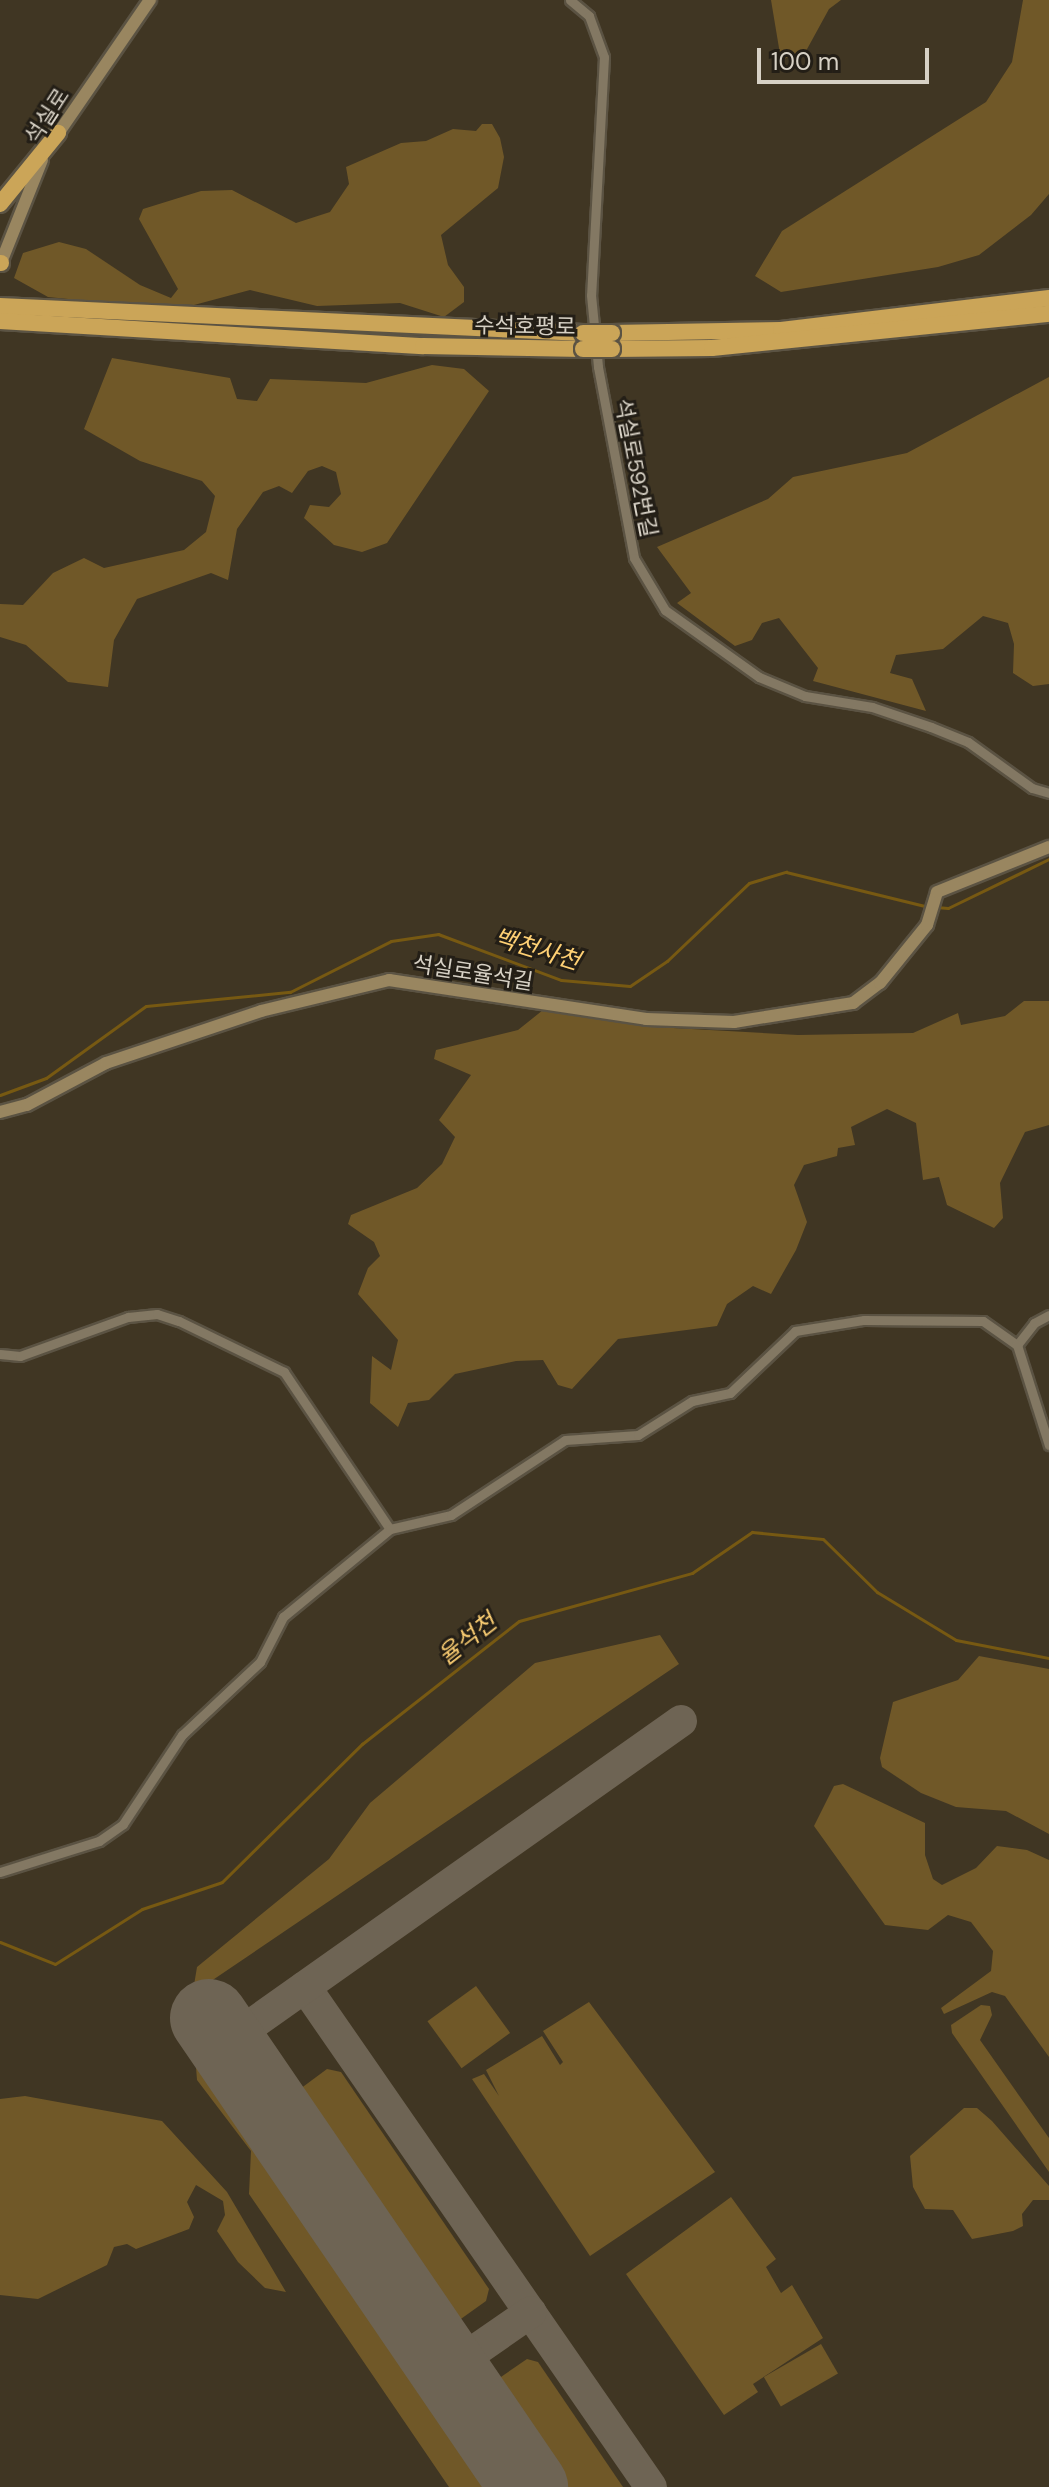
<!DOCTYPE html>
<meta charset="utf-8">
<style>
body{margin:0}
#map{position:relative;width:1049px;height:2487px;overflow:hidden;background:#403623;font-family:"DM Sans","Noto Sans KR",sans-serif}
div>[style]{position:absolute}
.green>*{inset:0;background:#705828;transform-origin:0 0}
.stream>*{height:3px;margin:-1.5px;padding:0 1.5px;transform-origin:1.5px;border-radius:1.5px;background:#775912}
.taxiway>*{height:32px;margin:-16px;padding:0 16px;transform-origin:16px;border-radius:16px;background:#6e6454}
.runway>*{height:78px;margin:-39px;padding:0 39px;transform-origin:39px;border-radius:39px;background:#6e6454}
.roads{filter:drop-shadow(2px 0 #5b5343) drop-shadow(-2px 0 #5b5343) drop-shadow(0 2px #5b5343) drop-shadow(0 -2px #5b5343)}
.street>*{height:9px;margin:-4.5px;padding:0 4.5px;transform-origin:4.5px;border-radius:4.5px;background:#837863}
.secondary>*{height:12px;margin:-6px;padding:0 6px;transform-origin:6px;border-radius:6px;background:#998660}
.highway>*{height:16px;margin:-8px;padding:0 8px;transform-origin:8px;border-radius:8px;background:#cba558}
.bridges{filter:drop-shadow(2px 0 #5b5343) drop-shadow(-2px 0 #5b5343) drop-shadow(0 2px #5b5343) drop-shadow(0 -2px #5b5343)}
.highway-bridge>*{height:16px;margin:-8px;padding:0 8px;transform-origin:8px;border-radius:8px;background:#cba558}
span{translate:-50% -50%;white-space:nowrap;text-align:center;line-height:1.15;-webkit-text-stroke:6px #231e16;paint-order:stroke}
.street-label{font-size:22px;color:#d7d1c5}
.water-label{font-size:24px;color:#fed074;font-style:italic}
.scale{position:absolute;left:757px;top:48px;width:172px;height:36px;box-sizing:border-box;border:4px solid #d7d1c5;border-top:0;padding-left:10px;font-size:24px;line-height:28px;white-space:nowrap;color:#d7d1c5;-webkit-text-stroke:6px #231e16;paint-order:stroke}
</style>
<div id="map">
<div class="green">
<div style="clip-path:polygon(771px 0,841px 0,829px 9px,806px 51px,781px 60px)"></div>
<div style="clip-path:polygon(1023px 0,1049px 0,1049px 194px,1031px 215px,979px 255px,938px 267px,781px 292px,755px 276px,782px 231px,986px 102px,1012px 62px)"></div>
<div style="clip-path:polygon(482px 124px,492px 124px,500px 138px,504px 157px,498px 188px,441px 235px,448px 265px,464px 287px,464px 302px,444px 317px,400px 303px,317px 306px,250px 290px,194px 305px,88px 301px,48px 297px,14px 278px,23px 253px,59px 242px,86px 249px,140px 285px,171px 298px,178px 289px,139px 219px,143px 209px,201px 191px,232px 190px,296px 223px,330px 212px,349px 184px,346px 167px,401px 143px,426px 141px,453px 129px,476px 131px)"></div>
<div style="clip-path:polygon(112px 358px,230px 378px,237px 399px,257px 401px,270px 379px,366px 383px,432px 365px,464px 369px,489px 391px,387px 543px,362px 552px,334px 545px,304px 518px,310px 505px,329px 507px,341px 494px,336px 472px,322px 466px,308px 471px,292px 493px,279px 486px,263px 492px,237px 529px,228px 580px,211px 573px,137px 599px,114px 640px,108px 687px,68px 682px,26px 645px,0 637px,0 604px,23px 605px,53px 573px,84px 558px,104px 568px,184px 550px,206px 532px,215px 496px,202px 481px,140px 461px,84px 429px)"></div>
<div style="clip-path:polygon(1049px 377px,1049px 684px,1033px 686px,1013px 673px,1014px 644px,1008px 623px,983px 616px,943px 649px,896px 655px,890px 673px,912px 679px,926px 711px,813px 681px,818px 668px,779px 618px,762px 623px,752px 640px,735px 646px,677px 603px,691px 593px,657px 547px,768px 499px,793px 477px,907px 453px)"></div>
<div style="clip-path:polygon(1024px 1001px,1049px 1001px,1049px 1125px,1025px 1132px,1000px 1183px,1003px 1218px,994px 1228px,947px 1205px,939px 1177px,923px 1180px,916px 1123px,887px 1109px,851px 1127px,855px 1145px,838px 1148px,837px 1156px,804px 1165px,794px 1185px,807px 1222px,796px 1250px,771px 1294px,753px 1286px,727px 1304px,717px 1326px,618px 1339px,572px 1389px,558px 1385px,543px 1360px,516px 1361px,455px 1374px,429px 1400px,408px 1403px,398px 1427px,370px 1403px,372px 1356px,391px 1370px,398px 1340px,358px 1294px,368px 1268px,380px 1256px,374px 1242px,348px 1224px,351px 1215px,417px 1188px,442px 1164px,455px 1137px,439px 1120px,471px 1075px,434px 1059px,436px 1050px,518px 1030px,548px 1006px,655px 1027px,798px 1035px,913px 1033px,958px 1013px,961px 1025px,1005px 1016px)"></div>
<div style="clip-path:polygon(660px 1635px,679px 1664px,192px 1994px,198px 2047px,500px 2487px,449px 2487px,249px 2194px,251px 2151px,197px 2080px,191px 2003px,197px 1967px,329px 1859px,370px 1803px,535px 1663px)"></div>
<div style="clip-path:polygon(979px 1656px,1049px 1669px,1049px 1834px,1006px 1811px,956px 1807px,921px 1793px,882px 1767px,880px 1758px,893px 1702px,958px 1680px)"></div>
<div style="clip-path:polygon(843px 1784px,925px 1823px,925px 1855px,933px 1879px,942px 1885px,976px 1868px,997px 1846px,1027px 1850px,1049px 1860px,1049px 2057px,1005px 1996px,992px 1992px,944px 2014px,941px 2008px,991px 1971px,993px 1951px,971px 1922px,948px 1915px,928px 1930px,885px 1925px,814px 1826px,834px 1786px)"></div>
<div style="left:476px;top:1986px;width:58px;height:60px;rotate:54deg"></div>
<div style="clip-path:polygon(589px 2002px,715px 2172px,590px 2256px,472px 2079px,484px 2074px,499px 2096px,486px 2070px,542px 2036px,560px 2065px,563px 2062px,543px 2031px)"></div>
<div style="clip-path:polygon(981px 2005px,990px 2006px,992px 2015px,980px 2040px,1049px 2138px,1049px 2172px,952px 2033px,951px 2025px)"></div>
<div style="clip-path:polygon(327px 2069px,341px 2072px,489px 2289px,486px 2301px,458px 2321px,446px 2318px,298px 2101px,300px 2089px)"></div>
<div style="clip-path:polygon(25px 2096px,162px 2121px,227px 2192px,286px 2292px,265px 2288px,238px 2262px,217px 2231px,225px 2215px,223px 2201px,196px 2185px,187px 2202px,194px 2217px,189px 2229px,136px 2249px,127px 2244px,114px 2247px,107px 2265px,38px 2299px,0 2295px,0 2099px)"></div>
<div style="clip-path:polygon(964px 2108px,977px 2108px,992px 2121px,1049px 2186px,1049px 2200px,1033px 2200px,1022px 2214px,1023px 2226px,1013px 2231px,972px 2239px,953px 2210px,925px 2209px,913px 2187px,910px 2156px)"></div>
<div style="clip-path:polygon(731px 2197px,776px 2259px,766px 2267px,781px 2293px,792px 2285px,823px 2338px,753px 2384px,758px 2392px,724px 2415px,626px 2274px)"></div>
<div style="left:821px;top:2344px;width:34px;height:66px;rotate:60deg"></div>
<div style="clip-path:polygon(527px 2359px,538px 2362px,623px 2487px,563px 2487px,496px 2389px,498px 2379px)"></div>
</div>
<div class="stream">
<div style="left:936px;top:907px;width:12px;rotate:5deg"></div>
<div style="left:948px;top:908px;width:112px;rotate:-25.9deg"></div>
<div style="left:0;top:1095px;width:49px;rotate:-20.3deg"></div>
<div style="left:46px;top:1078px;width:123px;rotate:-35.8deg"></div>
<div style="left:146px;top:1006px;width:145px;rotate:-5.6deg"></div>
<div style="left:290px;top:992px;width:113px;rotate:-26.8deg"></div>
<div style="left:391px;top:941px;width:48px;rotate:-8.5deg"></div>
<div style="left:438px;top:934px;width:131px;rotate:20.5deg"></div>
<div style="left:561px;top:980px;width:69px;rotate:5deg"></div>
<div style="left:630px;top:986px;width:45px;rotate:-34deg"></div>
<div style="left:667px;top:961px;width:113px;rotate:-43.6deg"></div>
<div style="left:749px;top:883px;width:39px;rotate:-17deg"></div>
<div style="left:786px;top:872px;width:146px;rotate:13.8deg"></div>
<div style="left:0;top:1942px;width:59px;rotate:21.8deg"></div>
<div style="left:55px;top:1964px;width:103px;rotate:-32.3deg"></div>
<div style="left:142px;top:1909px;width:84px;rotate:-18.6deg"></div>
<div style="left:222px;top:1882px;width:197px;rotate:-44.6deg"></div>
<div style="left:362px;top:1744px;width:199px;rotate:-38.1deg"></div>
<div style="left:519px;top:1621px;width:180px;rotate:-15.5deg"></div>
<div style="left:692px;top:1573px;width:73px;rotate:-34.3deg"></div>
<div style="left:752px;top:1532px;width:71px;rotate:5.6deg"></div>
<div style="left:823px;top:1539px;width:76px;rotate:44.5deg"></div>
<div style="left:877px;top:1592px;width:92px;rotate:31.3deg"></div>
<div style="left:956px;top:1640px;width:95px;rotate:11deg"></div>
</div>
<div class="taxiway">
<div style="left:305px;top:1987px;width:608px;rotate:55.32deg"></div>
<div style="left:227px;top:2042px;width:556px;rotate:-35.26deg"></div>
<div style="left:450px;top:2368px;width:98px;rotate:-34.7deg"></div>
</div>
<div class="runway">
<div style="left:209px;top:2018px;width:568px;rotate:55.69deg"></div>
</div>
<div class="roads">
<div class="street">
<div style="left:570px;top:0;width:25px;rotate:40deg"></div>
<div style="left:589px;top:16px;width:44px;rotate:69.9deg"></div>
<div style="left:604px;top:57px;width:238px;rotate:93.1deg"></div>
<div style="left:591px;top:295px;width:72px;rotate:84.4deg"></div>
<div style="left:598px;top:367px;width:194px;rotate:79.3deg"></div>
<div style="left:634px;top:558px;width:61px;rotate:59.2deg"></div>
<div style="left:665px;top:610px;width:115px;rotate:35.5deg"></div>
<div style="left:759px;top:677px;width:50px;rotate:22.4deg"></div>
<div style="left:805px;top:696px;width:68px;rotate:9.3deg"></div>
<div style="left:872px;top:707px;width:62px;rotate:18.7deg"></div>
<div style="left:931px;top:727px;width:40px;rotate:22deg"></div>
<div style="left:968px;top:742px;width:79px;rotate:35.7deg"></div>
<div style="left:1032px;top:788px;width:18px;rotate:16deg"></div>
<div style="left:1017px;top:1345px;width:28px;rotate:-52deg"></div>
<div style="left:1034px;top:1323px;width:17px;rotate:-28deg"></div>
<div style="left:0;top:1354px;width:20px;rotate:6deg"></div>
<div style="left:20px;top:1356px;width:115px;rotate:-19.9deg"></div>
<div style="left:128px;top:1317px;width:29px;rotate:-6deg"></div>
<div style="left:157px;top:1314px;width:23px;rotate:18deg"></div>
<div style="left:179px;top:1321px;width:117px;rotate:25.9deg"></div>
<div style="left:284px;top:1372px;width:189px;rotate:56deg"></div>
<div style="left:0;top:1872px;width:104px;rotate:-17.4deg"></div>
<div style="left:99px;top:1841px;width:29px;rotate:-35deg"></div>
<div style="left:123px;top:1824px;width:107px;rotate:-56.5deg"></div>
<div style="left:182px;top:1735px;width:107px;rotate:-43.1deg"></div>
<div style="left:260px;top:1662px;width:51px;rotate:-62.9deg"></div>
<div style="left:283px;top:1617px;width:139px;rotate:-39.4deg"></div>
<div style="left:390px;top:1529px;width:63px;rotate:-12.9deg"></div>
<div style="left:451px;top:1515px;width:136px;rotate:-33.3deg"></div>
<div style="left:565px;top:1440px;width:73px;rotate:-3.9deg"></div>
<div style="left:638px;top:1435px;width:64px;rotate:-32.2deg"></div>
<div style="left:692px;top:1401px;width:39px;rotate:-12deg"></div>
<div style="left:730px;top:1393px;width:90px;rotate:-43.6deg"></div>
<div style="left:795px;top:1331px;width:70px;rotate:-9.1deg"></div>
<div style="left:864px;top:1320px;width:119px;rotate:0.5deg"></div>
<div style="left:983px;top:1321px;width:42px;rotate:35.2deg"></div>
<div style="left:1017px;top:1345px;width:105px;rotate:72.3deg"></div>
</div>
<div class="secondary">
<div style="left:55px;top:138px;width:168px;rotate:-55.5deg"></div>
<div style="left:0;top:265px;width:113px;rotate:-68.2deg"></div>
<div style="left:0;top:1112px;width:28px;rotate:-15deg"></div>
<div style="left:27px;top:1105px;width:89px;rotate:-28deg"></div>
<div style="left:106px;top:1063px;width:163px;rotate:-18.5deg"></div>
<div style="left:261px;top:1011px;width:132px;rotate:-13.6deg"></div>
<div style="left:389px;top:980px;width:260px;rotate:8.6deg"></div>
<div style="left:646px;top:1019px;width:88px;rotate:2deg"></div>
<div style="left:734px;top:1022px;width:121px;rotate:-9.1deg"></div>
<div style="left:853px;top:1003px;width:34px;rotate:-37deg"></div>
<div style="left:880px;top:983px;width:75px;rotate:-51deg"></div>
<div style="left:927px;top:925px;width:34px;rotate:-73deg"></div>
<div style="left:937px;top:892px;width:121px;rotate:-21.9deg"></div>
</div>
<div class="highway">
<div style="left:0;top:204px;width:92px;rotate:-50.8deg"></div>
<div style="left:0;top:263px;width:1px"></div>
<div style="left:0;top:306px;width:584px;rotate:2.65deg"></div>
<div style="left:0;top:321px;width:424px;rotate:3.4deg"></div>
<div style="left:423px;top:346px;width:160px;rotate:1.1deg"></div>
<div style="left:612px;top:333px;width:169px;rotate:-1deg"></div>
<div style="left:781px;top:330px;width:270px;rotate:-6.8deg"></div>
<div style="left:612px;top:349px;width:100px;rotate:-0.6deg"></div>
<div style="left:712px;top:348px;width:339px;rotate:-5.8deg"></div>
</div>
</div>
<div class="bridges">
<div class="highway-bridge">
<div style="left:583px;top:333px;width:29px"></div>
<div style="left:583px;top:349px;width:29px"></div>
</div>
</div>
<div class="street-label">
<span style="left:47px;top:116px;rotate:-57deg">석실로</span>
<span style="left:525px;top:326px;rotate:1deg">수석호평로</span>
<span style="left:636px;top:468px;rotate:79deg">석실로592번길</span>
<span style="left:473px;top:973px;rotate:9deg">석실로율석길</span>
</div>
<div class="water-label">
<span style="left:537px;top:949px;rotate:17deg">백천사천</span>
<span style="left:467px;top:1639px;rotate:-38deg">율석천</span>
</div>
<div class="scale">100 m</div>
</div>
